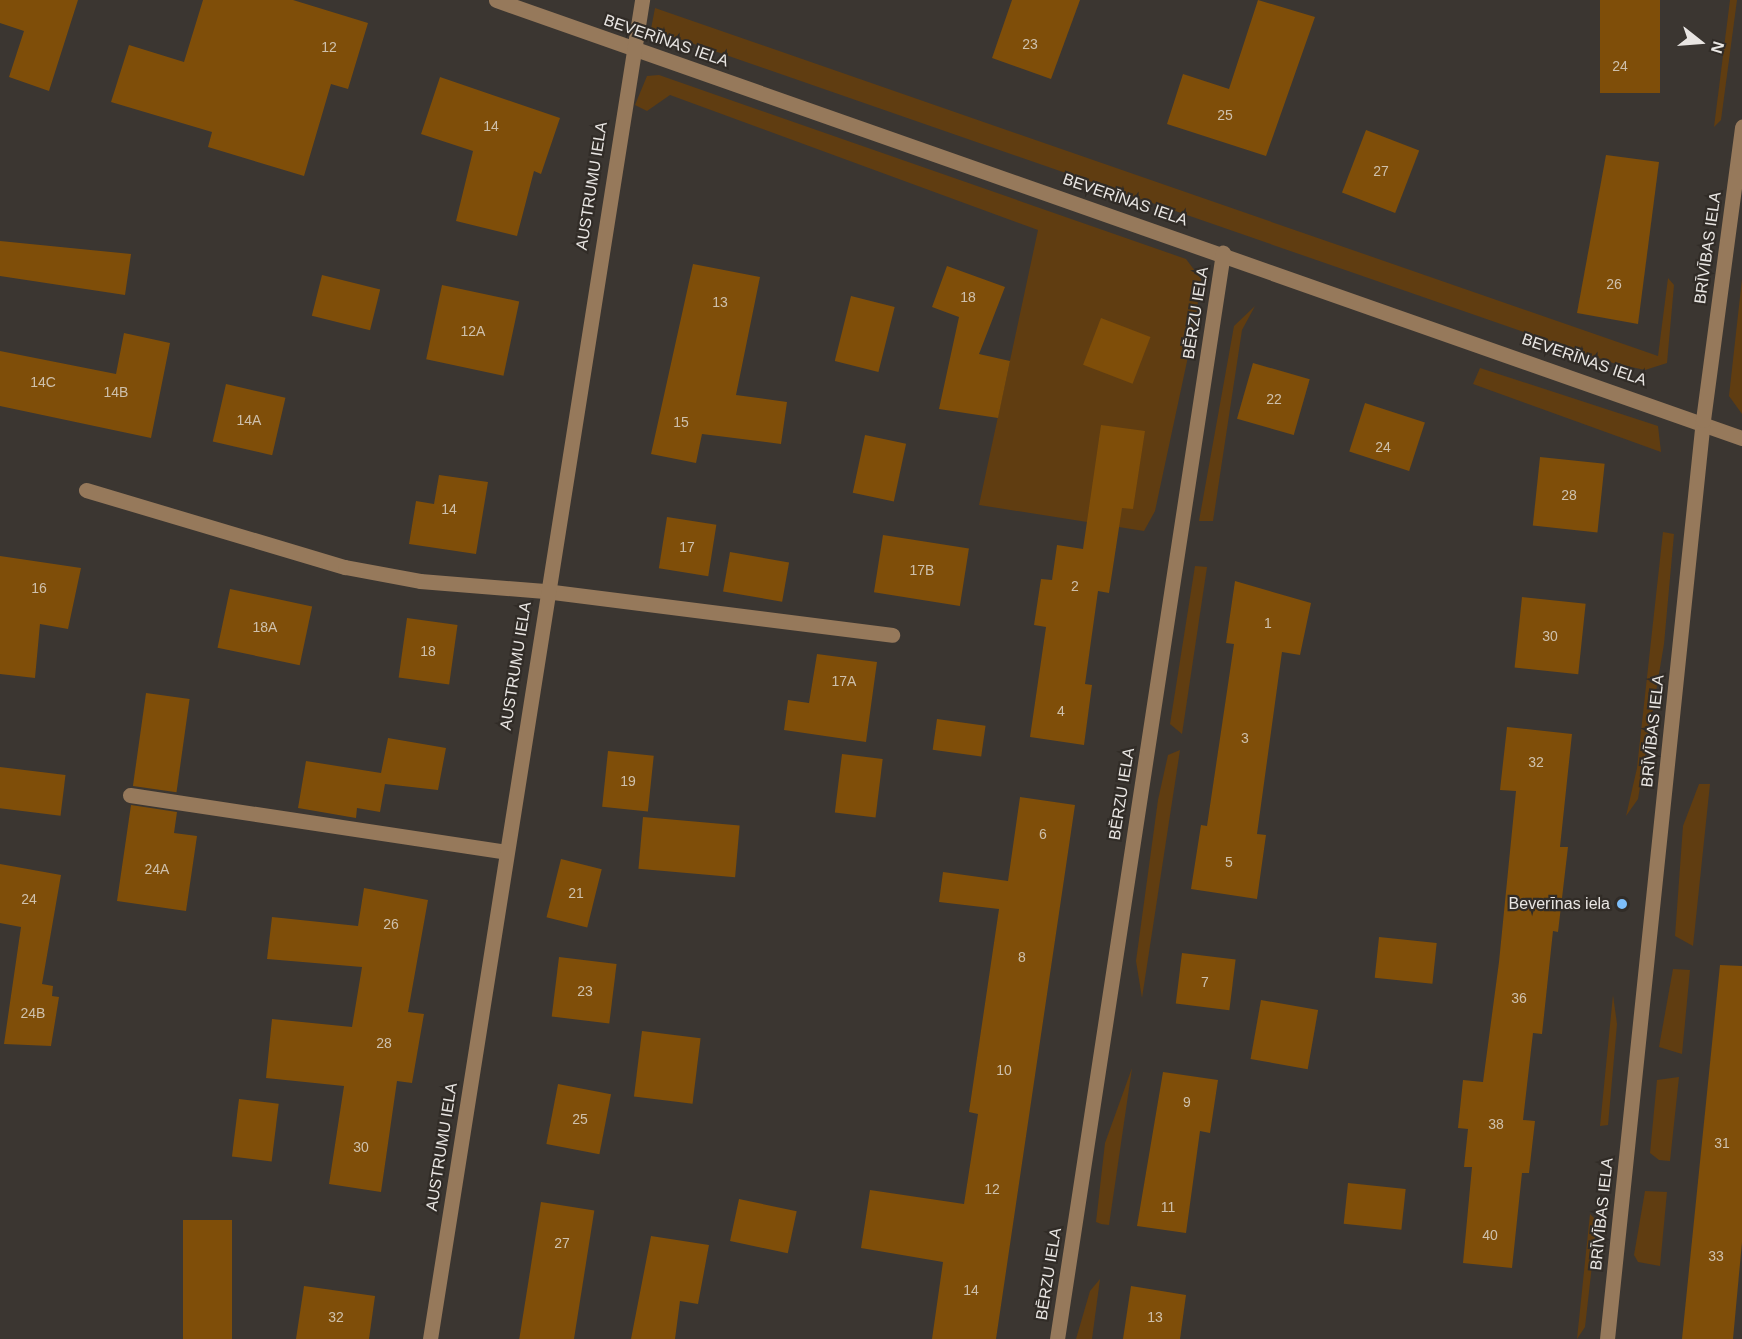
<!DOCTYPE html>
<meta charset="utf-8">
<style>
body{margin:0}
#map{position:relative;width:1742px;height:1339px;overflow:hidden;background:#3b3631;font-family:Arial,sans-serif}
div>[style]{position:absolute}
.green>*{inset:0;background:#603d11}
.building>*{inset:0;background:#7f4e09;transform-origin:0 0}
.minor>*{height:15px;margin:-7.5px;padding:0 7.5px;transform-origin:7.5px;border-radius:7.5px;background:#96795b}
.dots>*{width:16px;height:16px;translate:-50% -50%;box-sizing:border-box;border:3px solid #312c27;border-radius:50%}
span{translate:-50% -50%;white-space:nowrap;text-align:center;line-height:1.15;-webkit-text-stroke:4.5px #312c27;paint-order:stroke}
.number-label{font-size:14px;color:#cec0ac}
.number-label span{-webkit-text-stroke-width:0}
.street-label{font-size:16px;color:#e9e6e3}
.poi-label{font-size:16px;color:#e9e6e3}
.right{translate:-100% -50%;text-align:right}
.north{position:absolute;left:1670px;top:12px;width:60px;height:60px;-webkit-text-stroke:4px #312c27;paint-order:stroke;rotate:107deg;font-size:16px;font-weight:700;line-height:24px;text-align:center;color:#e9e6e3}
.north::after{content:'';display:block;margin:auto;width:21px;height:27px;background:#e9e6e3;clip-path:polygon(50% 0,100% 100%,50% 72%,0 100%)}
</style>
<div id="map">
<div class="green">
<div style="clip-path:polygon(1730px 0,1737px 0,1721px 120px,1714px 127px)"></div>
<div style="clip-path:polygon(655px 8px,1658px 356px,1668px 278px,1674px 285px,1667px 363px,1645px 370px,1613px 363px,651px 29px)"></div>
<div style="clip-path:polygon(659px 75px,1186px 259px,1201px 279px,1195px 324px,1155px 511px,1144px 531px,979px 505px,1038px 230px,670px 95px,647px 111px,635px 105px,647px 76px)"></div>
<div style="clip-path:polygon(1742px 279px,1742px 414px,1729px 396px)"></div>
<div style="clip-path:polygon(1255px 306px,1242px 330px,1213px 521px,1199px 521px,1234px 326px)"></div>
<div style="clip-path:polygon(1480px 368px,1658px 426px,1661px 452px,1473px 384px)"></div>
<div style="clip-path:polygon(1663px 532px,1674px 534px,1664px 644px,1638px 799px,1626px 816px,1637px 768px)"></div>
<div style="clip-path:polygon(1195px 566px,1207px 567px,1182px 734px,1170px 724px)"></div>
<div style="clip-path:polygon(1180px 750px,1142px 998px,1136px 961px,1158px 800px,1168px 755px)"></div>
<div style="clip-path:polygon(1699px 784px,1710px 784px,1693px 946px,1675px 936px,1683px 826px)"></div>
<div style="clip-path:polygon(1673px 969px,1690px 970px,1682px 1054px,1659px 1047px)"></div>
<div style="clip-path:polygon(1613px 995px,1617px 1024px,1608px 1125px,1600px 1126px)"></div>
<div style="clip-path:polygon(1132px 1068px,1109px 1225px,1101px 1224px,1096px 1222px,1105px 1143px)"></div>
<div style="clip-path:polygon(1679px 1077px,1670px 1161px,1659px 1160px,1650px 1153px,1657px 1080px)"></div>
<div style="clip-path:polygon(1645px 1191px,1667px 1192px,1660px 1266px,1638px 1262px,1634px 1255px)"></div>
<div style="clip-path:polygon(1590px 1214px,1597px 1221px,1585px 1327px,1577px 1339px)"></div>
<div style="clip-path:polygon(1100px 1279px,1092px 1339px,1076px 1339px,1090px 1291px)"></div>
</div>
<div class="building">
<div style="clip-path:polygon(0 0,78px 0,49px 91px,9px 77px,24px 31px,0 23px)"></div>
<div style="clip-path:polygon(203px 0,293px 0,368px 23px,348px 89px,331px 84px,304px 176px,208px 147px,212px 132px,111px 102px,129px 45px,184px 62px)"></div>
<div style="clip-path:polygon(1012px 0,1080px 0,1051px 79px,992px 58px)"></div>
<div style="clip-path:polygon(1258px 0,1315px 17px,1266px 156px,1167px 124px,1183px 74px,1229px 89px)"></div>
<div style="left:1600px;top:0;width:60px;height:93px"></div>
<div style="clip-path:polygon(440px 77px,560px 118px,541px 174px,534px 171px,517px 236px,456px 221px,473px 151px,421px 134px)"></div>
<div style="left:1366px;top:130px;width:57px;height:67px;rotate:21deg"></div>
<div style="clip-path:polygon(1606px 155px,1659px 162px,1638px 324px,1577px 313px)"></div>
<div style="clip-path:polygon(0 241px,131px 254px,125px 295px,0 276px)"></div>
<div style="clip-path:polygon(693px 264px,760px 277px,736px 395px,787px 402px,781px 444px,702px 434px,696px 463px,651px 454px)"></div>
<div style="clip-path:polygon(947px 266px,1005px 287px,979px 354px,1010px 361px,998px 418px,939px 409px,959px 317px,932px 307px)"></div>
<div style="left:322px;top:275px;width:60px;height:42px;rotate:14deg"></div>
<div style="left:442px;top:285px;width:79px;height:76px;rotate:12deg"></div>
<div style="left:851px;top:296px;width:45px;height:67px;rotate:14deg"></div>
<div style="left:1101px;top:318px;width:53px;height:50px;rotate:21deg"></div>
<div style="clip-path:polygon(124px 333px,170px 343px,151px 438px,0 406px,0 351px,116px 374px)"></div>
<div style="left:1253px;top:363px;width:59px;height:58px;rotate:16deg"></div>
<div style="left:226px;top:384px;width:61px;height:59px;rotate:13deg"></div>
<div style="left:1365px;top:403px;width:63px;height:51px;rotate:18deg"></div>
<div style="clip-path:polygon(1101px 425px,1145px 431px,1133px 509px,1122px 508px,1109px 593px,1098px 591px,1085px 684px,1092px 685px,1084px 745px,1030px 737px,1046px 627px,1034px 625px,1041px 579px,1052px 580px,1057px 545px,1083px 549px)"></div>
<div style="left:865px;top:435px;width:42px;height:59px;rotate:12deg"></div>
<div style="left:1540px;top:457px;width:65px;height:69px;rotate:6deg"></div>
<div style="clip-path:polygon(439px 475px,488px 482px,476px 554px,409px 544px,416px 501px,434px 504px)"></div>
<div style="left:667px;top:517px;width:50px;height:52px;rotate:9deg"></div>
<div style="left:883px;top:535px;width:87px;height:58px;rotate:9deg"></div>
<div style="left:730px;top:552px;width:60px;height:40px;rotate:10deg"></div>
<div style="clip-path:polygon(0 556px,81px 568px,68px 629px,40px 624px,35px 678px,0 674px)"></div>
<div style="clip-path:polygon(1235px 581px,1311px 603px,1300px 655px,1282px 652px,1257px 834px,1266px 835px,1257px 899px,1191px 889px,1201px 825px,1207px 826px,1234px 644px,1226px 643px)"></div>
<div style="left:230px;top:589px;width:84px;height:60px;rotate:12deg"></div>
<div style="left:1522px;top:597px;width:64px;height:71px;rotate:6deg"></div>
<div style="left:407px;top:618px;width:51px;height:60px;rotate:8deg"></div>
<div style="clip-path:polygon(817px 654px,877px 662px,866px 742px,784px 730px,788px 700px,809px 703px)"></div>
<div style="left:146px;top:693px;width:44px;height:94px;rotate:8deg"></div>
<div style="left:937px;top:719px;width:49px;height:31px;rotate:8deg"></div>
<div style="clip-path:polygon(1507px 727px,1572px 734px,1560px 847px,1568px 847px,1558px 932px,1553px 931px,1542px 1034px,1533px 1033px,1523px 1120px,1535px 1121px,1529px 1173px,1522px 1173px,1512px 1268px,1463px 1263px,1472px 1167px,1464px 1167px,1468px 1129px,1458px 1128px,1463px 1080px,1483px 1082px,1499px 962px,1516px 791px,1500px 790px)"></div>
<div style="clip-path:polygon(388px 738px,446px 748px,438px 790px,385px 784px,380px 812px,357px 808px,356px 818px,298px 808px,306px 761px,381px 773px)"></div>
<div style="left:608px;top:751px;width:46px;height:56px;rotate:6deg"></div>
<div style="left:842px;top:754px;width:41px;height:59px;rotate:7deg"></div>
<div style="left:0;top:767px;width:66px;height:41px;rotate:7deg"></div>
<div style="clip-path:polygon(1020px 797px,1075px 805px,996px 1339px,932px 1339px,943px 1262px,861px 1248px,870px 1190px,964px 1204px,978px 1114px,969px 1112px,999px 909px,939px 902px,943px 872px,1008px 881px)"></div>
<div style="clip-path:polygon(131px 805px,177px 812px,174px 833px,197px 836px,186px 911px,117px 901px)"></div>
<div style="left:643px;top:817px;width:97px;height:52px;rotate:5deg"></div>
<div style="left:561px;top:859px;width:42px;height:60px;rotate:14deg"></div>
<div style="clip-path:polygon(0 864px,61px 875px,42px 984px,53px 986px,52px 996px,59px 997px,51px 1046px,4px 1044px,21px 927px,0 923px)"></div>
<div style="clip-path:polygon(364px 888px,428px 900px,408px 1012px,424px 1014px,412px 1083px,397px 1081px,381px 1192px,329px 1184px,344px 1086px,266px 1078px,272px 1019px,352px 1027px,362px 967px,267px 959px,272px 917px,358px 926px)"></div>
<div style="left:1379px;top:937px;width:58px;height:41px;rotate:6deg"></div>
<div style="left:1182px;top:953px;width:54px;height:51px;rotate:7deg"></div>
<div style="left:559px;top:957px;width:58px;height:60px;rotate:7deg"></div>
<div style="clip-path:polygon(1720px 965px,1742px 966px,1742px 1242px,1733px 1339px,1682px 1339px)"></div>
<div style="left:1261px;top:1000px;width:58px;height:60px;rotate:10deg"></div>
<div style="left:642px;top:1031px;width:59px;height:66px;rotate:7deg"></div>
<div style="clip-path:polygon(1163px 1072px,1218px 1080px,1210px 1133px,1200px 1131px,1186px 1233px,1137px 1226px)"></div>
<div style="left:558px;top:1084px;width:54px;height:61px;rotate:11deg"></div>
<div style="left:239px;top:1099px;width:40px;height:58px;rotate:7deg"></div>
<div style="left:1348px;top:1183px;width:58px;height:41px;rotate:6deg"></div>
<div style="left:739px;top:1199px;width:59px;height:43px;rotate:12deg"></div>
<div style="left:541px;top:1202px;width:54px;height:139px;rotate:9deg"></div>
<div style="left:183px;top:1220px;width:49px;height:119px"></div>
<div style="clip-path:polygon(651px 1236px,709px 1245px,698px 1304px,680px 1301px,675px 1339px,631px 1339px)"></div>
<div style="clip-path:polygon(304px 1286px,375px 1296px,369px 1339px,296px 1339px)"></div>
<div style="clip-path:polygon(1131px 1286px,1186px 1295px,1180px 1339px,1123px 1339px)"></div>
</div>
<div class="minor">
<div style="left:496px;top:0;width:1321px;rotate:19.37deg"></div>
<div style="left:86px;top:490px;width:270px;rotate:16.6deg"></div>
<div style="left:345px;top:567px;width:76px;rotate:10.6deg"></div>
<div style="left:420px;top:581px;width:125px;rotate:4.6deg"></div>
<div style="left:545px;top:591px;width:350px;rotate:7.2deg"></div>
<div style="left:130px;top:795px;width:379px;rotate:8.6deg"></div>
<div style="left:430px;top:1339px;width:1356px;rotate:-81deg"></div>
<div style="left:1057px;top:1339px;width:1099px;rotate:-81.31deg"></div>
<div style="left:1607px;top:1339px;width:924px;rotate:-84.04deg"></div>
<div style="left:1703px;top:420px;width:296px;rotate:-82.4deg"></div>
</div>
<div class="dots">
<div style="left:1622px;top:904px;background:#7dbef9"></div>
</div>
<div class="number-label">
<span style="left:1030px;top:44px">23</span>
<span style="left:329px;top:47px">12</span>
<span style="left:1620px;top:66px">24</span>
<span style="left:1225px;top:115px">25</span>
<span style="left:491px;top:126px">14</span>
<span style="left:1381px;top:171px">27</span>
<span style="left:1614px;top:284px">26</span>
<span style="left:968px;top:297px">18</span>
<span style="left:720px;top:302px">13</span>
<span style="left:473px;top:331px">12A</span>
<span style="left:43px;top:382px">14C</span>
<span style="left:116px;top:392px">14B</span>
<span style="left:1274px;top:399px">22</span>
<span style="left:249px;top:420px">14A</span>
<span style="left:681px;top:422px">15</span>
<span style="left:1383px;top:447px">24</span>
<span style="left:1569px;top:495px">28</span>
<span style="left:449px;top:509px">14</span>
<span style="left:687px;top:547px">17</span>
<span style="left:922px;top:570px">17B</span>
<span style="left:1075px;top:586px">2</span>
<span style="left:39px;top:588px">16</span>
<span style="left:1268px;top:623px">1</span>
<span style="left:265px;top:627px">18A</span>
<span style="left:1550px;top:636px">30</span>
<span style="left:428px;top:651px">18</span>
<span style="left:844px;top:681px">17A</span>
<span style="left:1061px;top:711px">4</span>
<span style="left:1245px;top:738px">3</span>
<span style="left:1536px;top:762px">32</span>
<span style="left:628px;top:781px">19</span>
<span style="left:1043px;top:834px">6</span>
<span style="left:1229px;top:862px">5</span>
<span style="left:157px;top:869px">24A</span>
<span style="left:576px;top:893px">21</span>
<span style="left:29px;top:899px">24</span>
<span style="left:391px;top:924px">26</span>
<span style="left:1022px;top:957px">8</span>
<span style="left:1205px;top:982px">7</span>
<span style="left:585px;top:991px">23</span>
<span style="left:1519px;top:998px">36</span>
<span style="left:33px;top:1013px">24B</span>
<span style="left:384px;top:1043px">28</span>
<span style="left:1004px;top:1070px">10</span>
<span style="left:1187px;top:1102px">9</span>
<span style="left:580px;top:1119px">25</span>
<span style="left:1496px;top:1124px">38</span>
<span style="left:1722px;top:1143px">31</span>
<span style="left:361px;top:1147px">30</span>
<span style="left:992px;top:1189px">12</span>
<span style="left:1168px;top:1207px">11</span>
<span style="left:1490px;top:1235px">40</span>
<span style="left:562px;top:1243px">27</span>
<span style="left:1716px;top:1256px">33</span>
<span style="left:971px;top:1290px">14</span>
<span style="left:336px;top:1317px">32</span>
<span style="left:1155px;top:1317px">13</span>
</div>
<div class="street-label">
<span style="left:666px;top:41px;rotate:19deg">BEVERĪNAS IELA</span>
<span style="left:592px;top:186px;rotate:-81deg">AUSTRUMU IELA</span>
<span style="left:1125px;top:200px;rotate:19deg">BEVERĪNAS IELA</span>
<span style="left:1708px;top:248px;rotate:-82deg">BRĪVĪBAS IELA</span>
<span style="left:1196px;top:313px;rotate:-81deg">BĒRZU IELA</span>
<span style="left:1584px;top:360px;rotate:19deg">BEVERĪNAS IELA</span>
<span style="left:516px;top:666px;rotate:-81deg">AUSTRUMU IELA</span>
<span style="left:1653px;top:731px;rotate:-84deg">BRĪVĪBAS IELA</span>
<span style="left:1122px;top:794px;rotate:-81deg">BĒRZU IELA</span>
<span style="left:442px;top:1147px;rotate:-81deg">AUSTRUMU IELA</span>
<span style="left:1602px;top:1214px;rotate:-84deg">BRĪVĪBAS IELA</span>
<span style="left:1049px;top:1274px;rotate:-81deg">BĒRZU IELA</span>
</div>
<div class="poi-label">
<span class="right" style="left:1610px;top:904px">Beverīnas iela</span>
</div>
<div class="north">N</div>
</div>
